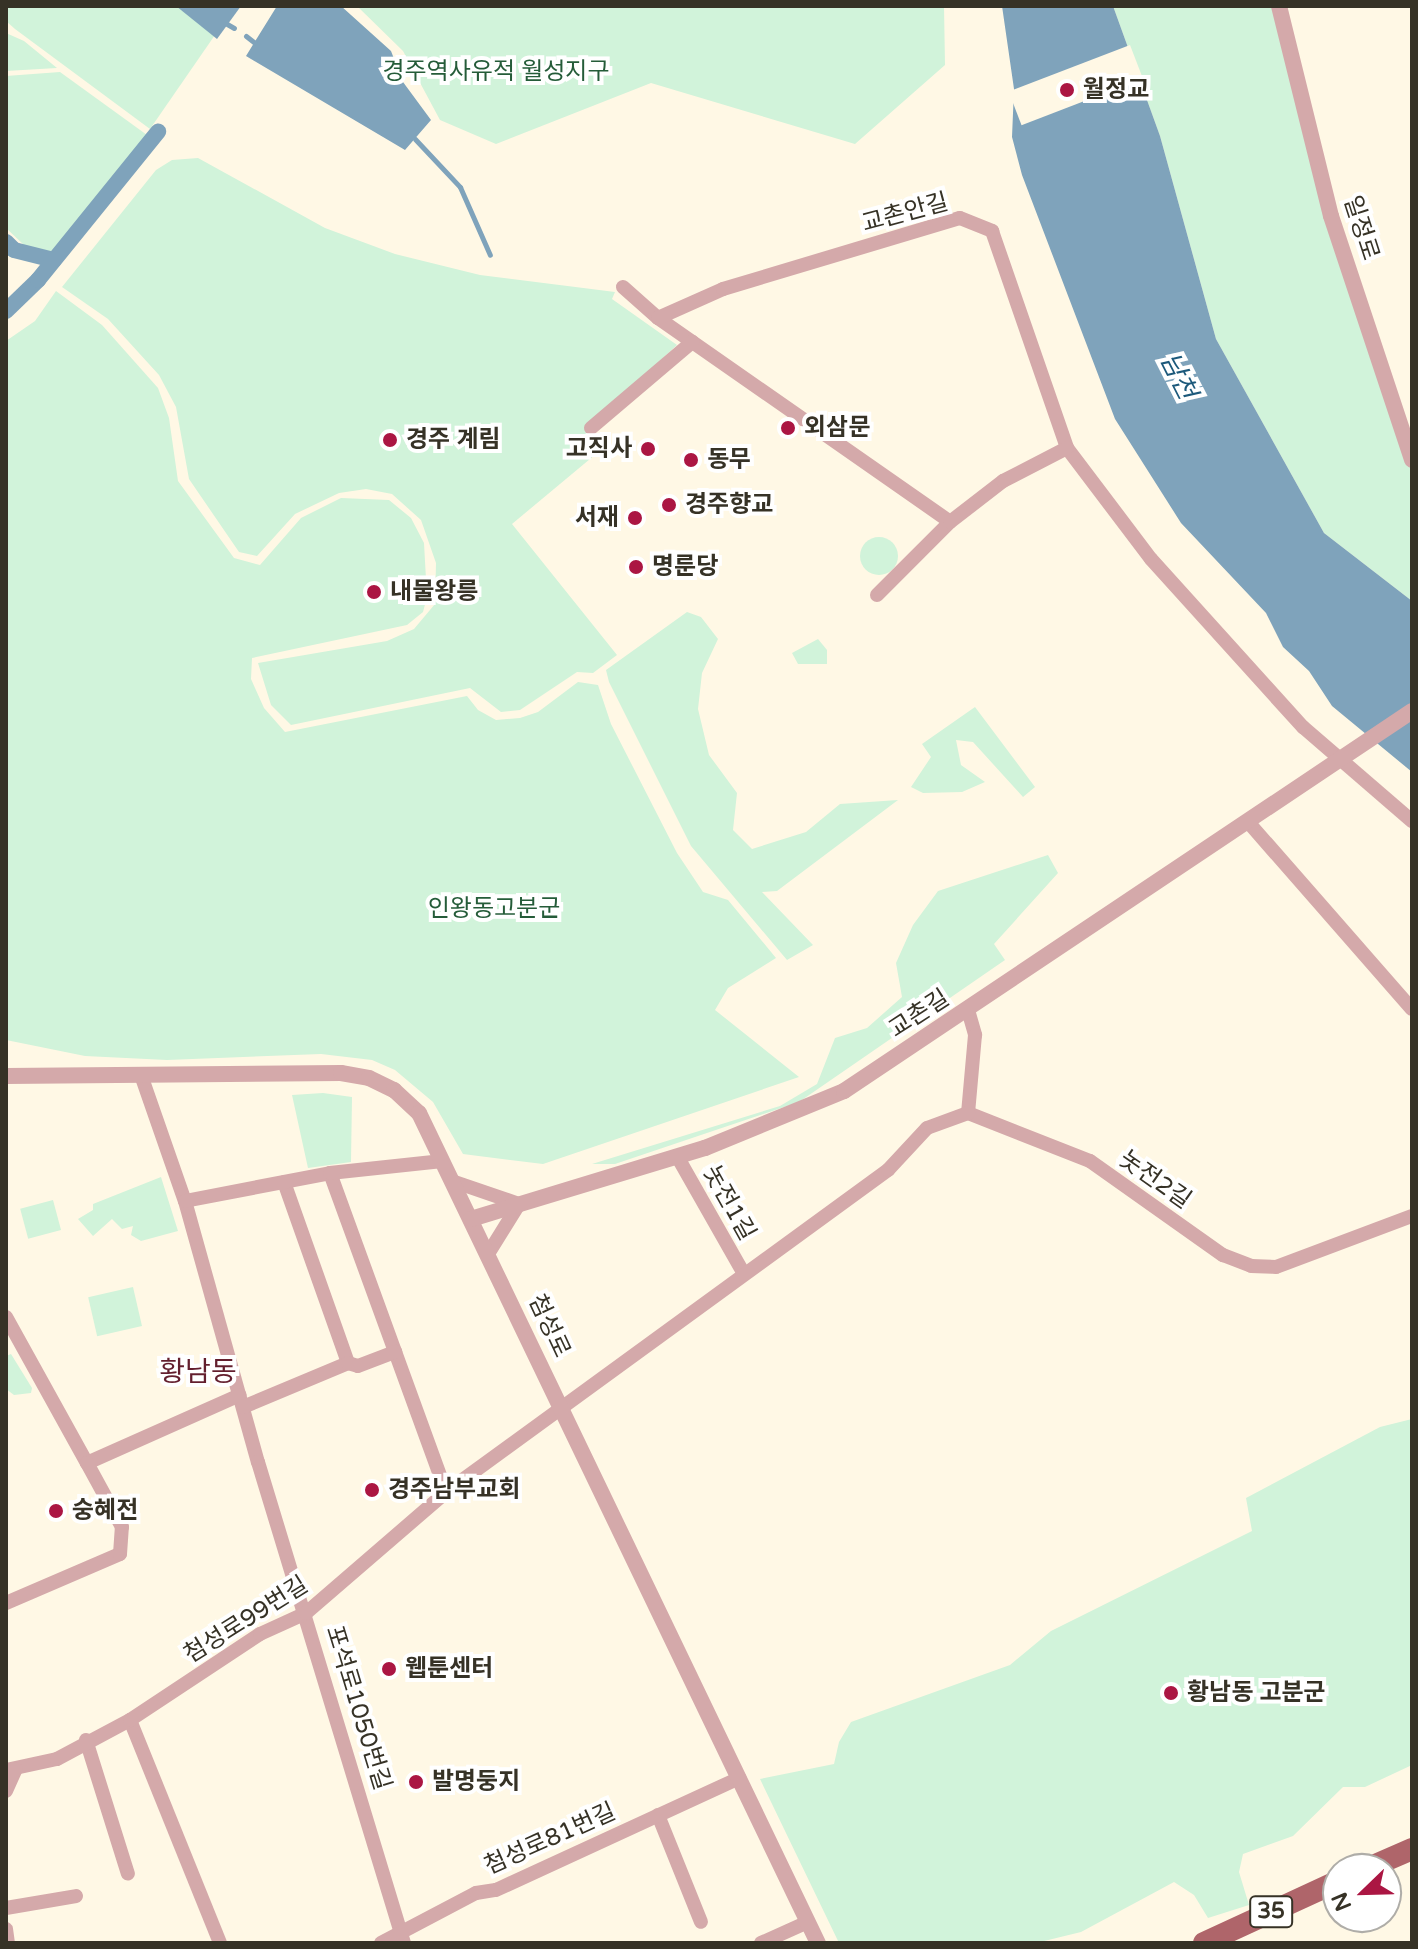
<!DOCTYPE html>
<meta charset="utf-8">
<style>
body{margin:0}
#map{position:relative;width:1418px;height:1949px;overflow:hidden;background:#fff8e5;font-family:"Varela Round","Noto Sans KR",sans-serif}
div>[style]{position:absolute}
.green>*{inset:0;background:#d1f3da;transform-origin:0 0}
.round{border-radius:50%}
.water>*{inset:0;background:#7fa3bb}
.pier>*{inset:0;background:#fff8e5;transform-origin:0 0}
.stream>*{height:5px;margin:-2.5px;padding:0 2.5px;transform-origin:2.5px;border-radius:2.5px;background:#7fa3bb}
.canal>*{height:16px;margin:-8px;padding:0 8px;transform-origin:8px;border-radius:8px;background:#7fa3bb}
.minor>*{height:14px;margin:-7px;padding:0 7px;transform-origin:7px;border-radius:7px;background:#d4a9aa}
.tertiary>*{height:16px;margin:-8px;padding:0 8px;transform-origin:8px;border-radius:8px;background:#d4a9aa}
.primary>*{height:22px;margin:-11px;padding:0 11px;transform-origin:11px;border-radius:11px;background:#af656a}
.dots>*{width:22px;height:22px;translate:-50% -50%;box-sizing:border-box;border:4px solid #fff;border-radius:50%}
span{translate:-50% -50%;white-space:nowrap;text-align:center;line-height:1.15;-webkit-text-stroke:8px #fff;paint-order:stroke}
.shield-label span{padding:2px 6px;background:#fff;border:2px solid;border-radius:6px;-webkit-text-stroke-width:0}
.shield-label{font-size:22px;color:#363226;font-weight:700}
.park-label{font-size:24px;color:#255c39}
.poi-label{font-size:24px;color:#363226;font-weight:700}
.left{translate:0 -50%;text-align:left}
.right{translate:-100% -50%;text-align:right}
.street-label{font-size:24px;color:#363226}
.water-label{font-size:26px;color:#1c597b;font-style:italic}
.quarter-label{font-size:28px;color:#631e2d}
.frame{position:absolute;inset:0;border:8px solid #363226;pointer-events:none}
.north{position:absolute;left:1322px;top:1853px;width:80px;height:80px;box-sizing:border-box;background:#fff;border:2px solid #afada8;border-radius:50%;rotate:247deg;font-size:22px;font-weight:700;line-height:32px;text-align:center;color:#363226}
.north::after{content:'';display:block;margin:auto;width:28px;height:36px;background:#ab1643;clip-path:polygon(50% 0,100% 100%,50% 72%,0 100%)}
</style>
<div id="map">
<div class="green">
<div style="clip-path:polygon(6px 6px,235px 6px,150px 129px,15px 29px,6px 21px)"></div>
<div style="clip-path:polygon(357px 6px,944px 6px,945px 65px,855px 144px,651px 83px,496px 144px,440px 120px,403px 51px)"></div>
<div style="clip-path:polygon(1113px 6px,1279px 6px,1325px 194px,1412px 453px,1412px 601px,1324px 533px,1216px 339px,1160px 136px)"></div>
<div style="clip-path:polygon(6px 33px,24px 41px,57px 68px,6px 71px)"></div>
<div style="clip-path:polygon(60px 72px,147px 135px,56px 253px,25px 246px,6px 228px,6px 76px)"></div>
<div style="clip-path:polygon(198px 158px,325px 228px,395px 254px,480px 275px,615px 292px,612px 299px,677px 345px,588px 427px,602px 449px,512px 524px,617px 655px,593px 673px,577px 672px,520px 710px,501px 712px,470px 688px,291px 725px,271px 705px,258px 663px,387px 641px,414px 629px,435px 604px,436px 563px,421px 520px,392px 494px,366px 489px,339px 493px,295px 514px,257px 556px,239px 552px,189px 479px,176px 407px,159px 375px,108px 319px,62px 287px,156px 170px,172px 160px)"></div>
<div style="clip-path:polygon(56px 291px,102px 325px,158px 388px,169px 418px,178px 481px,234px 558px,260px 565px,301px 518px,341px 498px,389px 500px,411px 518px,424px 543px,427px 597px,423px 612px,407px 625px,252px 658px,251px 679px,264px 708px,285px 732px,467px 696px,478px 710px,496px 720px,520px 718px,538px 712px,578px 682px,598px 685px,611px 724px,677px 853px,703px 892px,728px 900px,776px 958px,728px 988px,715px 1010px,799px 1077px,543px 1164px,463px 1154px,433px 1102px,395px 1070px,372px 1060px,321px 1054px,167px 1060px,85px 1056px,6px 1040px,6px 341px,35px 321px)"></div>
<div class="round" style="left:860px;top:537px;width:38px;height:38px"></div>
<div style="clip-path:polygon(687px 612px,701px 617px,718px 639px,702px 673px,698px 709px,709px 755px,737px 793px,733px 830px,752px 849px,806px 832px,840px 804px,898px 800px,777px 891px,762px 892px,813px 945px,787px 960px,691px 846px,609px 682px,606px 670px)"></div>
<div style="clip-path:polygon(818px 639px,827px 650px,827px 664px,798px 664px,792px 653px)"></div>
<div style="clip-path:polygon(975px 707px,1035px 787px,1023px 797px,973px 742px,956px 740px,961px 765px,985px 782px,962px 792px,923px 793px,911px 787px,931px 757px,922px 744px)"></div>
<div style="clip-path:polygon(1048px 855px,1058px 873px,994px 944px,1005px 960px,799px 1102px,615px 1164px,592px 1164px,780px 1106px,817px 1084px,835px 1038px,867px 1028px,902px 997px,896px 963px,913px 925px,938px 891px)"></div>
<div style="clip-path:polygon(323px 1093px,352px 1097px,351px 1162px,308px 1168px,292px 1095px)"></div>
<div style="clip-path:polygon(161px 1177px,178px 1231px,141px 1241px,131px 1235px,133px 1226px,122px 1229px,112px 1219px,93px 1236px,78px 1219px,93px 1210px,93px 1204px)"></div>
<div style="left:53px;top:1200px;width:31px;height:34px;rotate:75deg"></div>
<div style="left:133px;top:1287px;width:40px;height:46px;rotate:77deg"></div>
<div style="clip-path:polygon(11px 1354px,32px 1388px,31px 1393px,14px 1395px,6px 1389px,6px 1356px)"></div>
<div style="clip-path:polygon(1412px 1419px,1412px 1765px,1365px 1787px,1343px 1787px,1293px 1836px,1243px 1854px,1239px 1872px,1249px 1905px,1208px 1918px,1194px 1895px,1174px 1882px,1081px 1932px,1036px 1943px,839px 1943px,760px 1779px,834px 1764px,839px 1742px,851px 1722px,1010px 1665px,1051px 1631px,1252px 1531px,1246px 1498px,1380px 1427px)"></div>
</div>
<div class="water">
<div style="clip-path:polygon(176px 6px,241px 6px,217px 39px)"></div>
<div style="clip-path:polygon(277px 6px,341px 6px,391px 51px,403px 82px,431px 120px,405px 150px,246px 56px)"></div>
<div style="clip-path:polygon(1002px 6px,1113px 6px,1160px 136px,1216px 339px,1324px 533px,1412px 601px,1412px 772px,1332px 706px,1309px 671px,1283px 647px,1266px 613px,1181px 523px,1115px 419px,1022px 175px,1012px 137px,1014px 89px)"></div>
</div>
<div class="pier">
<div style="left:1130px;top:45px;width:36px;height:130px;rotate:69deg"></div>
</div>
<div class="stream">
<div style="left:227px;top:24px;width:8px;rotate:30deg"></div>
<div style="left:246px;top:36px;width:11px;rotate:38deg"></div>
<div style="left:415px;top:139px;width:66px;rotate:46.8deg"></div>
<div style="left:460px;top:187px;width:74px;rotate:66.2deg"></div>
</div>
<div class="canal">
<div style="left:6px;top:242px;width:11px;rotate:45deg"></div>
<div style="left:14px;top:250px;width:41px;rotate:14deg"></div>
<div style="left:6px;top:311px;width:45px;rotate:-44.1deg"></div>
<div style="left:38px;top:280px;width:191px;rotate:-51deg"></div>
</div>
<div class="minor">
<div style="left:623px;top:287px;width:47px;rotate:41.5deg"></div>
<div style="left:658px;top:318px;width:356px;rotate:34.9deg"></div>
<div style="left:658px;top:318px;width:71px;rotate:-24deg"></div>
<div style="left:723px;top:289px;width:247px;rotate:-16.7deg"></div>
<div style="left:960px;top:218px;width:35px;rotate:22deg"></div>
<div style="left:992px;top:231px;width:230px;rotate:70.9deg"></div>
<div style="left:1067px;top:448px;width:139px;rotate:52.9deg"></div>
<div style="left:1151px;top:559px;width:227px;rotate:47.9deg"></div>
<div style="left:1303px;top:727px;width:144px;rotate:40.8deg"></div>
<div style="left:591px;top:428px;width:133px;rotate:-40.4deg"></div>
<div style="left:877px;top:595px;width:103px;rotate:-45deg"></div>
<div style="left:950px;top:522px;width:67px;rotate:-37.7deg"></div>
<div style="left:1003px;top:481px;width:72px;rotate:-27.3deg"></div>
<div style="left:1249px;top:823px;width:247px;rotate:48.8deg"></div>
<div style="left:968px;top:1010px;width:26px;rotate:74deg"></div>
<div style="left:975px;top:1035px;width:78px;rotate:95.1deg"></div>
<div style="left:968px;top:1113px;width:131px;rotate:21.5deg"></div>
<div style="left:1090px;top:1161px;width:163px;rotate:35.3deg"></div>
<div style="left:1223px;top:1255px;width:30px;rotate:21deg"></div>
<div style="left:1251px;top:1266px;width:25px;rotate:2deg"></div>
<div style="left:1276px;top:1267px;width:145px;rotate:-20.6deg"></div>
<div style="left:141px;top:1075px;width:133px;rotate:70.8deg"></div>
<div style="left:185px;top:1201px;width:271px;rotate:74.4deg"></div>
<div style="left:258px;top:1462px;width:503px;rotate:73.12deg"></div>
<div style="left:677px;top:1156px;width:133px;rotate:60.4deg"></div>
<div style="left:330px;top:1173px;width:339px;rotate:70deg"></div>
<div style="left:452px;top:1181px;width:71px;rotate:18.9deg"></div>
<div style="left:519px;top:1204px;width:59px;rotate:121.8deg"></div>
<div style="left:284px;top:1182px;width:192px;rotate:70.5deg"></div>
<div style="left:185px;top:1201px;width:148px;rotate:-10.9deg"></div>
<div style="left:330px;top:1173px;width:113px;rotate:-6.1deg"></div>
<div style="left:6px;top:1317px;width:167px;rotate:61deg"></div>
<div style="left:87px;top:1463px;width:167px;rotate:-24deg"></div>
<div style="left:243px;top:1407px;width:114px;rotate:-22.7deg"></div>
<div style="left:348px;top:1363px;width:10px;rotate:17deg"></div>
<div style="left:358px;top:1366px;width:40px;rotate:-21deg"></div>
<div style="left:6px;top:1603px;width:124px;rotate:-23.3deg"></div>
<div style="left:120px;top:1554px;width:27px;rotate:-86deg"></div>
<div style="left:122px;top:1527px;width:73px;rotate:-118.7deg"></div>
<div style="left:130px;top:1720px;width:240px;rotate:68deg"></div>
<div style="left:86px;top:1740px;width:140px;rotate:72.6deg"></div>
<div style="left:6px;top:1770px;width:52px;rotate:-12.2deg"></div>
<div style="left:57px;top:1759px;width:83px;rotate:-28.1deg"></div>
<div style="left:130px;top:1720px;width:156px;rotate:-33.5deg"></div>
<div style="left:260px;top:1634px;width:51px;rotate:-24.5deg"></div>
<div style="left:306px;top:1613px;width:185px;rotate:-40.8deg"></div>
<div style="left:446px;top:1492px;width:547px;rotate:-36.07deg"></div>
<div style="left:888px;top:1170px;width:57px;rotate:-47.1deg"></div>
<div style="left:927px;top:1128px;width:44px;rotate:-20.1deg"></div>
<div style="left:6px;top:1791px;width:24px;rotate:-66deg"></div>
<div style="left:658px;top:1815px;width:115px;rotate:68.1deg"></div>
<div style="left:6px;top:1908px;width:71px;rotate:-9.7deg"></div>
<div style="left:6px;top:1929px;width:14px;rotate:82deg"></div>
<div style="left:381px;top:1943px;width:107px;rotate:-27.8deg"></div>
<div style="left:476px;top:1893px;width:20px;rotate:-9deg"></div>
<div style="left:496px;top:1890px;width:268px;rotate:-24.7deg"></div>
<div style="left:761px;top:1943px;width:51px;rotate:-24.1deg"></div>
</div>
<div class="tertiary">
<div style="left:1279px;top:6px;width:216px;rotate:76.1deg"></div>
<div style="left:1331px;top:216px;width:257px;rotate:71.6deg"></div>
<div style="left:6px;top:1076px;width:335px;rotate:-0.5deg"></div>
<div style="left:341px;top:1073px;width:28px;rotate:10deg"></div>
<div style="left:369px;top:1078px;width:28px;rotate:26deg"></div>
<div style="left:394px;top:1090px;width:34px;rotate:43deg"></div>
<div style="left:419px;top:1113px;width:921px;rotate:64.33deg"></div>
<div style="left:471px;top:1219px;width:245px;rotate:-16.9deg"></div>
<div style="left:705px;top:1148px;width:150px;rotate:-22.3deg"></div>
<div style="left:844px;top:1091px;width:683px;rotate:-33.78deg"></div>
</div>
<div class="primary">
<div style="left:1366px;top:1869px;width:50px;rotate:-23.5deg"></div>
<div style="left:1204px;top:1943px;width:148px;rotate:-24.8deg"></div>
</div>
<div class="dots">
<div style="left:1067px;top:90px;background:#ab1643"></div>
<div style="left:788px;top:428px;background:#ab1643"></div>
<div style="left:390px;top:440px;background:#ab1643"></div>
<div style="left:648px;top:449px;background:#ab1643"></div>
<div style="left:691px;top:460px;background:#ab1643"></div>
<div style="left:669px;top:505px;background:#ab1643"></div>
<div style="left:635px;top:518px;background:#ab1643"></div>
<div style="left:636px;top:567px;background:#ab1643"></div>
<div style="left:374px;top:592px;background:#ab1643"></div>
<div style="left:372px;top:1490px;background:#ab1643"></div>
<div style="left:56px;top:1511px;background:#ab1643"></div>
<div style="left:389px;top:1669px;background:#ab1643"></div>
<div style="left:1171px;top:1693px;background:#ab1643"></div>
<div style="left:416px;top:1782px;background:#ab1643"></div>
</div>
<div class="shield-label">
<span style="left:1271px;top:1912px">35</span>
</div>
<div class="park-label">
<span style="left:496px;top:72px">경주역사유적 월성지구</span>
<span style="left:494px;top:909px">인왕동고분군</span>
</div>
<div class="poi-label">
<span class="left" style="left:1083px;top:90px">월정교</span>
<span class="left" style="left:804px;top:428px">외삼문</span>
<span class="left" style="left:406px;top:440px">경주 계림</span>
<span class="right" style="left:632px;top:449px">고직사</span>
<span class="left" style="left:707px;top:460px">동무</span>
<span class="left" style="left:685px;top:505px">경주향교</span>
<span class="right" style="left:619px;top:518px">서재</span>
<span class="left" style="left:652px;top:567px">명룬당</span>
<span class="left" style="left:390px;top:592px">내물왕릉</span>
<span class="left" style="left:388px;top:1490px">경주남부교회</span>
<span class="left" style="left:72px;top:1511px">숭혜전</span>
<span class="left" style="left:405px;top:1669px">웹툰센터</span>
<span class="left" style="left:1187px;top:1693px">황남동 고분군</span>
<span class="left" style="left:432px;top:1782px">발명둥지</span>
</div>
<div class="street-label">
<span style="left:905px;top:213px;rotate:-15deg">교촌안길</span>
<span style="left:1361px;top:228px;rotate:72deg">일정로</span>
<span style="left:919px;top:1014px;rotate:-33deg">교촌길</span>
<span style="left:1155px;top:1180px;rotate:35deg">놋전2길</span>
<span style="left:729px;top:1203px;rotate:61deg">놋전1길</span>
<span style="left:549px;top:1326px;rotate:65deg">첨성로</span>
<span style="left:246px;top:1620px;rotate:-32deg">첨성로99번길</span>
<span style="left:358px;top:1708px;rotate:73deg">포석로1050번길</span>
<span style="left:550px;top:1839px;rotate:-24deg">첨성로81번길</span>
</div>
<div class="water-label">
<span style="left:1178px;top:376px;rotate:63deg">남천</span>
</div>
<div class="quarter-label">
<span style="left:198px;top:1372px">황남동</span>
</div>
<div class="frame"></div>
<div class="north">N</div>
</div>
